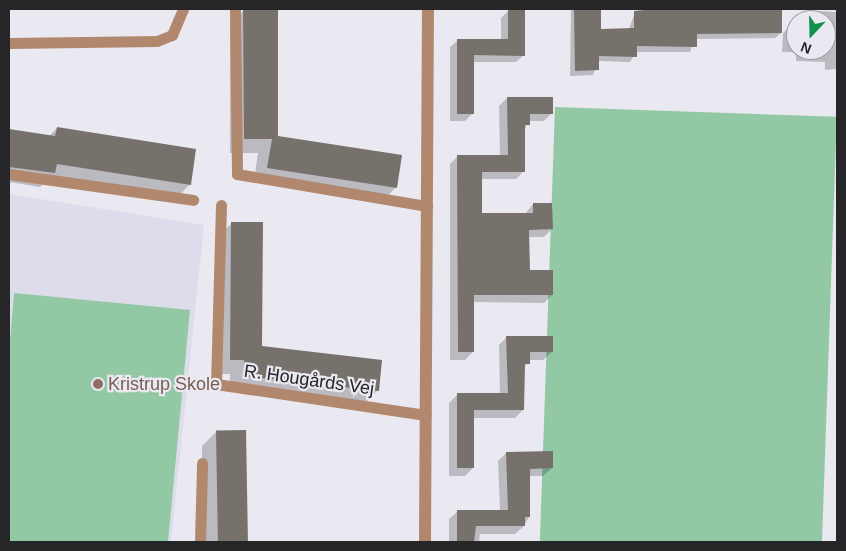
<!DOCTYPE html>
<meta charset="utf-8">
<style>
body{margin:0}
#map{position:relative;width:846px;height:551px;overflow:hidden;background:#eae9f1;font-family:Arial,sans-serif}
div>[style]{position:absolute}
.built>*{inset:0;background:#dddceb}
.green>*{inset:0;background:#93c8a4;transform-origin:0 0}
.shadow>*{inset:0;background:#0003}
.building>*{inset:0;background:#77716c;transform-origin:0 0}
.lane>*{height:11px;margin:-5.5px;padding:0 5.5px;transform-origin:5.5px;border-radius:5.5px;background:#b1886d}
.street>*{height:12px;margin:-6px;padding:0 6px;transform-origin:6px;border-radius:6px;background:#b1886d}
.dots>*{width:14px;height:14px;translate:-50% -50%;box-sizing:border-box;border:2px solid #eae9f1;border-radius:50%}
span{translate:-50% -50%;white-space:nowrap;text-align:center;line-height:1.15;-webkit-text-stroke:4.5px #eae9f1;paint-order:stroke}
.street-label{font-size:18px;color:#262629}
.education-label{font-size:18px;color:#785e54}
.left{translate:0 -50%;text-align:left}
.frame{position:absolute;inset:0;border:10px solid #262629;pointer-events:none}
.north{position:absolute;left:786px;top:10px;width:50px;height:50px;box-sizing:border-box;background:#eae9f1;border:1px solid #9c9ba1;border-radius:50%;rotate:201deg;font-size:14px;font-weight:700;line-height:20px;text-align:center;color:#262629}
.north::after{content:'';display:block;margin:auto;width:18px;height:22px;background:#11914e;clip-path:polygon(50% 0,100% 100%,50% 72%,0 100%)}
</style>
<div id="map">
<div class="built">
<div style="clip-path:polygon(9px 194px,204px 225px,171px 542px,9px 542px)"></div>
</div>
<div class="green">
<div style="left:555px;top:107px;width:282px;height:435px;rotate:2deg"></div>
<div style="clip-path:polygon(14px 293px,190px 310px,168px 542px,9px 542px,9px 354px)"></div>
</div>
<div class="shadow">
<div style="clip-path:polygon(571px 9px,599px 9px,600px 30px,629px 29px,635px 12px,654px 9px,781px 9px,781px 33px,775px 38px,695px 39px,690px 52px,636px 52px,630px 62px,598px 61px,593px 75px,570px 76px)"></div>
<div style="clip-path:polygon(244px 10px,277px 137px,396px 187px,382px 202px,254px 181px,258px 153px,230px 153px,230px 24px)"></div>
<div style="clip-path:polygon(509px 10px,524px 55px,516px 62px,473px 62px,473px 113px,465px 121px,450px 121px,450px 47px,458px 40px,501px 40px,501px 18px)"></div>
<div style="clip-path:polygon(815px 11px,837px 12px,837px 69px,825px 70px,825px 62px,796px 61px,796px 52px,782px 52px,783px 33px,788px 28px,796px 28px,796px 50px,826px 50px,826px 20px,810px 20px)"></div>
<div style="clip-path:polygon(507px 98px,552px 113px,544px 121px,529px 121px,524px 130px,524px 171px,516px 179px,481px 179px,481px 215px,525px 214px,533px 204px,552px 229px,544px 237px,528px 237px,528px 272px,552px 295px,544px 303px,473px 302px,473px 352px,465px 360px,450px 360px,450px 164px,458px 156px,500px 156px,499px 106px)"></div>
<div style="clip-path:polygon(57px 128px,190px 184px,176px 199px,48px 179px,40px 187px,9px 182px,9px 130px,49px 136px)"></div>
<div style="clip-path:polygon(232px 223px,260px 347px,378px 390px,364px 404px,230px 390px,230px 374px,216px 374px,218px 237px)"></div>
<div style="clip-path:polygon(507px 337px,552px 352px,543px 360px,529px 360px,523px 369px,523px 410px,515px 418px,473px 418px,473px 468px,465px 476px,449px 476px,449px 403px,458px 394px,500px 395px,499px 345px)"></div>
<div style="clip-path:polygon(216px 432px,245px 432px,246px 542px,203px 542px,202px 446px)"></div>
<div style="clip-path:polygon(506px 453px,552px 468px,543px 476px,529px 476px,529px 517px,524px 526px,515px 534px,480px 534px,479px 542px,449px 542px,449px 519px,458px 511px,500px 511px,498px 461px)"></div>
</div>
<div class="building">
<div style="clip-path:polygon(243px 9px,278px 9px,278px 136px,402px 155px,397px 188px,267px 168px,272px 139px,244px 139px)"></div>
<div style="clip-path:polygon(508px 9px,525px 9px,525px 56px,474px 55px,474px 114px,457px 114px,457px 39px,508px 39px)"></div>
<div style="clip-path:polygon(574px 9px,601px 9px,601px 29px,634px 28px,634px 11px,655px 9px,782px 9px,782px 33px,697px 34px,697px 47px,637px 46px,637px 57px,599px 56px,599px 70px,575px 71px)"></div>
<div style="clip-path:polygon(507px 97px,553px 97px,553px 114px,530px 114px,530px 125px,525px 125px,525px 172px,482px 172px,482px 213px,533px 213px,533px 203px,552px 203px,553px 229px,529px 230px,530px 270px,553px 270px,553px 295px,474px 295px,474px 352px,458px 352px,457px 155px,508px 155px)"></div>
<div style="clip-path:polygon(57px 127px,196px 149px,191px 185px,57px 164px,55px 173px,9px 167px,9px 129px,55px 136px)"></div>
<div style="clip-path:polygon(231px 222px,263px 222px,262px 346px,382px 360px,379px 391px,244px 376px,244px 360px,230px 360px)"></div>
<div style="clip-path:polygon(506px 336px,553px 336px,553px 352px,530px 352px,530px 364px,525px 364px,524px 410px,474px 410px,474px 468px,457px 468px,457px 393px,508px 393px)"></div>
<div style="left:246px;top:430px;width:112px;height:30px;rotate:89deg"></div>
<div style="clip-path:polygon(553px 451px,553px 468px,530px 469px,530px 517px,525px 517px,525px 526px,476px 526px,474px 542px,457px 542px,457px 510px,508px 510px,506px 452px)"></div>
</div>
<div class="lane">
<div style="left:235px;top:9px;width:165px;rotate:89.3deg"></div>
<div style="left:237px;top:174px;width:193px;rotate:9.6deg"></div>
<div style="left:9px;top:43px;width:148px;rotate:-0.8deg"></div>
<div style="left:157px;top:41px;width:16px;rotate:-22deg"></div>
<div style="left:172px;top:35px;width:28px;rotate:-67deg"></div>
<div style="left:9px;top:174px;width:186px;rotate:8deg"></div>
<div style="left:221px;top:205px;width:179px;rotate:91.6deg"></div>
<div style="left:216px;top:384px;width:212px;rotate:8.4deg"></div>
<div style="left:200px;top:542px;width:79px;rotate:-88.5deg"></div>
</div>
<div class="street">
<div style="left:425px;top:542px;width:533px;rotate:-89.68deg"></div>
</div>
<div class="dots">
<div style="left:98px;top:384px;background:#8d6e63"></div>
</div>
<div class="street-label">
<span style="left:309px;top:380px;rotate:8deg">R. Hougårds Vej</span>
</div>
<div class="education-label">
<span class="left" style="left:108px;top:384px">Kristrup Skole</span>
</div>
<div class="frame"></div>
<div class="north">N</div>
</div>
